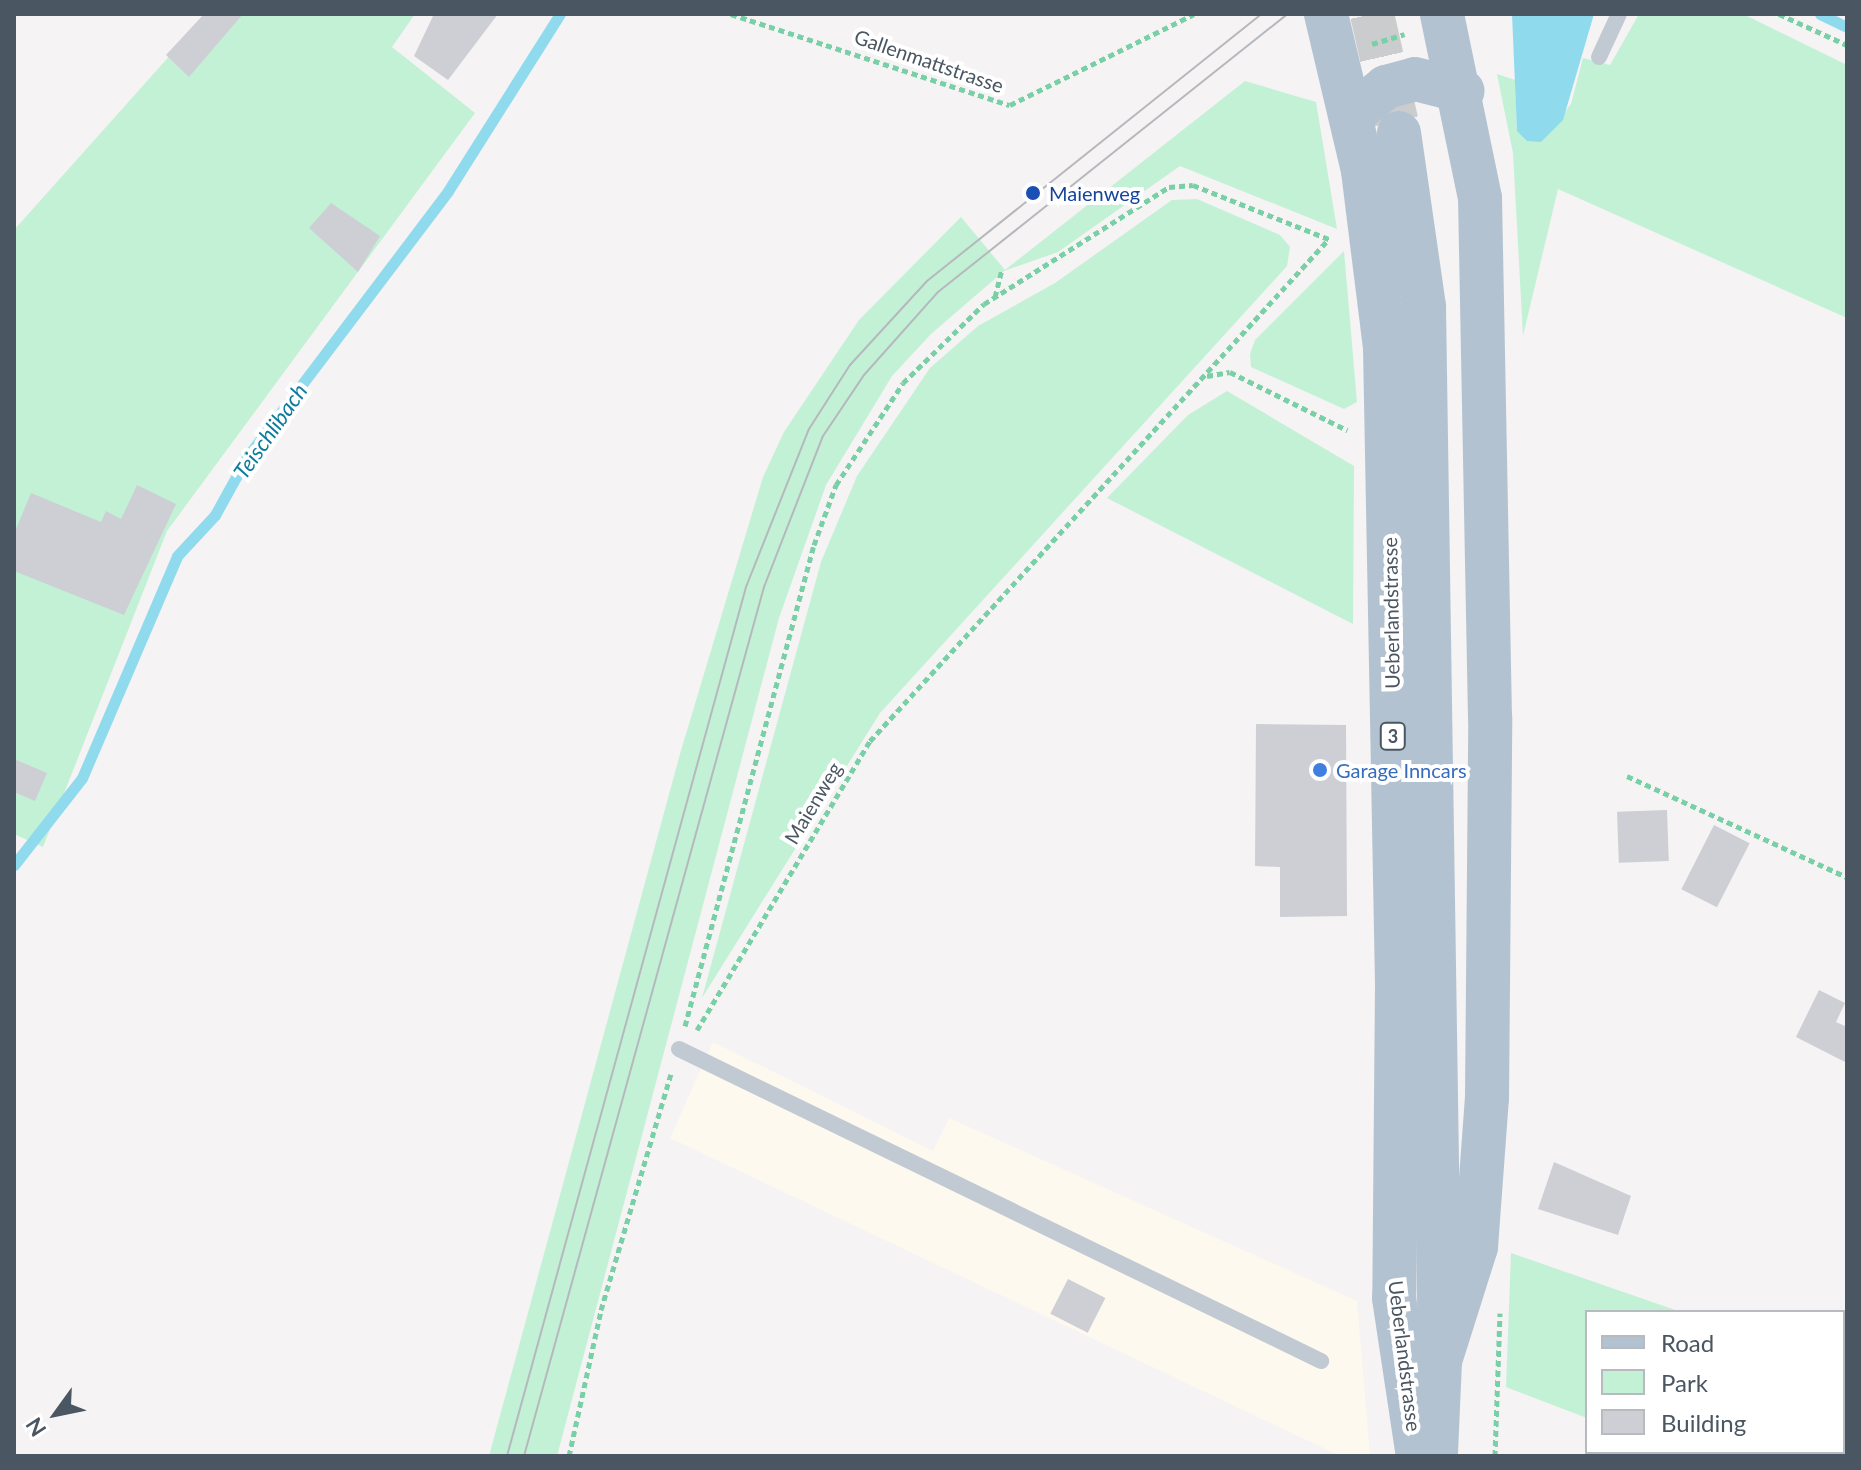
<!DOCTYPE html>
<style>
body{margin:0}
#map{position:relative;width:1861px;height:1470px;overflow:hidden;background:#f5f3f3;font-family:Lato,sans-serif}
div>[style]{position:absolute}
.commercial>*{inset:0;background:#fdf9ef}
.green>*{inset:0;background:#c3f1d5}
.water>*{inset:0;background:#90daee}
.stream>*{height:11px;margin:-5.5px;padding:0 5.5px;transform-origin:5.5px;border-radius:5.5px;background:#90daee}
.building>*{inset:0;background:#cdcfd5;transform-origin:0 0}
.primary-tunnel>*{height:44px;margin-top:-22px;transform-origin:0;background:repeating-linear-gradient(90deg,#caccce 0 44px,transparent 0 66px)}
.path>*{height:5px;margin-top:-2.5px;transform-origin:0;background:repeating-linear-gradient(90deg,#7ad0a6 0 6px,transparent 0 10px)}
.service>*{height:16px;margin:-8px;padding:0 8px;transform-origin:8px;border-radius:8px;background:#c1cad2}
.primary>*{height:44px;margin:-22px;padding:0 22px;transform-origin:22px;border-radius:22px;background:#b3c2d1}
.tram>*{height:2px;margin:-1px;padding:0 1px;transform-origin:1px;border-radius:1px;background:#b5b8bd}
.dots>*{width:22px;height:22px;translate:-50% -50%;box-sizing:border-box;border:4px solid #fff;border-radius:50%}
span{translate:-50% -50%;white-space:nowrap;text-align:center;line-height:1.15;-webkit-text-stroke:8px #fff;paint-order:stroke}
.shield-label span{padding:2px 6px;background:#fff;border:2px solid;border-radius:6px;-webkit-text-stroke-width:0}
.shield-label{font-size:18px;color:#4a5661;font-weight:700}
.street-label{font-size:20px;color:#4a5661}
.transit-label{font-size:20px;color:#164399}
.left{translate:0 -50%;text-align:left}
.shop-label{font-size:20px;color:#366cbe}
.water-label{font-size:22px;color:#0c7c9b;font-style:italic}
.frame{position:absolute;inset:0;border:16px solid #4a5661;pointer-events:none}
.legend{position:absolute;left:1585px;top:1310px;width:260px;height:144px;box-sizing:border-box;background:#fff;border:2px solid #b7bbc0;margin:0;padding:10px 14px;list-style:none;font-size:24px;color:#4a5661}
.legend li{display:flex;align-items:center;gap:16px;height:40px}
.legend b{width:40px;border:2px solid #b7bbc0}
.north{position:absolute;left:16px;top:1374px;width:80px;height:80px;-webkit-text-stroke:6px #fff;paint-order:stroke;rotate:237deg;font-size:22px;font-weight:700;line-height:32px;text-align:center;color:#4a5661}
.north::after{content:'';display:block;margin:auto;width:28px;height:36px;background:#4a5661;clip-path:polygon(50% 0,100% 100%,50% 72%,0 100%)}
</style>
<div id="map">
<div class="commercial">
<div style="clip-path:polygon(713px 1042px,933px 1151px,949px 1118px,1357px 1301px,1370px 1456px,1340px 1456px,670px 1138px)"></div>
</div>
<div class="green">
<div style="clip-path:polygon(207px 14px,415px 14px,392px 47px,475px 113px,167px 531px,43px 847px,14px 834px,14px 230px)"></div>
<div style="clip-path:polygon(1639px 14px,1743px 14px,1847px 65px,1847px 318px,1558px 189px,1523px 336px,1513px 153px,1497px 74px,1515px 80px,1517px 131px,1541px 142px,1571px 104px,1583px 58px,1610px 65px)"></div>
<div style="clip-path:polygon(1245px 81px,1316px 102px,1337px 229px,1180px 166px,1058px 252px,1004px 271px,931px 334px,892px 376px,826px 485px,779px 618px,557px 1456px,489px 1456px,680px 754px,763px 477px,784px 432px,859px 320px,961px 217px,1005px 270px)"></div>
<div style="clip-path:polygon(1197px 199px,1280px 235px,1290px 247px,1287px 266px,880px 713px,702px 998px,821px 562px,857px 476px,930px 368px,978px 326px,1055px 283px,1172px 200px)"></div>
<div style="clip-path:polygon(1344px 251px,1357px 402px,1344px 409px,1251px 367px,1250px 354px,1255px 340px)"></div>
<div style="clip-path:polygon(1227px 391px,1354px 466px,1353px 624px,1107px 498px,1188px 415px)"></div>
<div style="clip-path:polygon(1511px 1253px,1681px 1312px,1587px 1312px,1587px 1418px,1506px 1387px)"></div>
<div style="clip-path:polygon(1843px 1368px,1847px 1456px,1677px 1452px,1843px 1452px)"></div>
</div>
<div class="water">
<div style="clip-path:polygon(1594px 14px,1563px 120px,1541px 142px,1527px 141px,1517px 131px,1512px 14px)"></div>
</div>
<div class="stream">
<div style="left:1820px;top:14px;width:30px;rotate:26deg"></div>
<div style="left:14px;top:865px;width:110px;rotate:-52deg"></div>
<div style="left:82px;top:778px;width:241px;rotate:-66.8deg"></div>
<div style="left:177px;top:556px;width:56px;rotate:-47.2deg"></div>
<div style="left:215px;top:515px;width:66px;rotate:-61.1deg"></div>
<div style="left:247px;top:457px;width:333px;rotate:-52.9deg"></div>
<div style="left:448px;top:191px;width:209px;rotate:-57.7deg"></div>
</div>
<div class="building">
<div style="clip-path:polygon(204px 14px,243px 14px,189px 77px,166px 55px)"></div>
<div style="clip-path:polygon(434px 14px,498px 14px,448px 80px,414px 56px)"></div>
<div style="clip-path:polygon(331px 203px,380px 236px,358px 272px,309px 228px)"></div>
<div style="clip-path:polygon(137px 485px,176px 504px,124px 615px,14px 571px,14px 534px,31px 493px,101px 522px,106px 511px,121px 519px)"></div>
<div style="clip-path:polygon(1256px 724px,1346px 725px,1347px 916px,1280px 917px,1280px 867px,1255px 866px)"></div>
<div style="clip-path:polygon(14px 759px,47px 773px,35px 801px,14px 792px)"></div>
<div style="left:1667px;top:810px;width:51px;height:50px;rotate:88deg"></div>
<div style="left:1714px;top:825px;width:40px;height:72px;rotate:27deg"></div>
<div style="clip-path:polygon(1819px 990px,1845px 1003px,1836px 1022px,1847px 1027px,1847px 1063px,1796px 1037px)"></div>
<div style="clip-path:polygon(1554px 1162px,1631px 1196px,1618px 1235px,1538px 1209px)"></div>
<div style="left:1068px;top:1279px;width:42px;height:39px;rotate:27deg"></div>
</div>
<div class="primary-tunnel">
<div style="left:1372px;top:14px;width:122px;rotate:77.2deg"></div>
</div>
<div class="path">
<div style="left:731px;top:14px;width:293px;rotate:18.1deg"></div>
<div style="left:1010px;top:105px;width:205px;rotate:-26.3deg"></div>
<div style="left:1779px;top:14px;width:75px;rotate:24.5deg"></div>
<div style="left:1372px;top:44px;width:34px;rotate:-17deg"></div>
<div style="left:995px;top:297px;width:29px;rotate:-76deg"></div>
<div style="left:1207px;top:376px;width:23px;rotate:-10deg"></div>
<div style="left:1230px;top:372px;width:131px;rotate:26.4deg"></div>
<div style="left:1627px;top:776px;width:242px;rotate:24.7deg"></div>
<div style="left:685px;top:1026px;width:498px;rotate:-75deg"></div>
<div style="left:814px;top:545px;width:64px;rotate:-69.9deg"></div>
<div style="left:836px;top:485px;width:122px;rotate:-56.7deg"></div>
<div style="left:903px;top:383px;width:113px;rotate:-44.3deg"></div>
<div style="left:984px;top:304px;width:219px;rotate:-32.3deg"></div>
<div style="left:1169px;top:187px;width:24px;rotate:-5deg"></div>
<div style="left:1193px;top:185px;width:149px;rotate:21.7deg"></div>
<div style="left:697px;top:1030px;width:337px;rotate:-59.1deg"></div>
<div style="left:870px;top:741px;width:677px;rotate:-47.57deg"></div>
<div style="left:569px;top:1456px;width:149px;rotate:-77.6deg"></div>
<div style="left:601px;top:1310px;width:246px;rotate:-73.5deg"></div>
<div style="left:1495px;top:1456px;width:143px;rotate:-88deg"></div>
</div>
<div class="service">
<div style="left:1599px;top:57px;width:47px;rotate:-65.1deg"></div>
<div style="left:679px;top:1049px;width:714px;rotate:25.92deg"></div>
</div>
<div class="primary">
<div style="left:1326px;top:14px;width:161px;rotate:76.7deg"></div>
<div style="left:1363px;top:171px;width:177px;rotate:82.9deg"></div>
<div style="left:1385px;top:347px;width:638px;rotate:88.92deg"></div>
<div style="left:1397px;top:985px;width:313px;rotate:90.5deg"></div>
<div style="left:1394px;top:1298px;width:160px;rotate:81.4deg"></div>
<div style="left:1353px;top:114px;width:43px;rotate:-39.3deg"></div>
<div style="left:1386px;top:87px;width:30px;rotate:-15deg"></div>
<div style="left:1415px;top:79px;width:49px;rotate:14deg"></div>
<div style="left:1399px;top:133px;width:176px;rotate:81.8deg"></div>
<div style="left:1424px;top:307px;width:1054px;rotate:89.13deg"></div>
<div style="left:1440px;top:1361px;width:93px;rotate:92.5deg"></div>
<div style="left:1440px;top:1361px;width:120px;rotate:-72.5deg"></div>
<div style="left:1476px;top:1247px;width:149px;rotate:-85.8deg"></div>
<div style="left:1487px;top:1098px;width:380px;rotate:-89.5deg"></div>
<div style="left:1490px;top:718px;width:520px;rotate:-91.1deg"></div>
<div style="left:1480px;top:198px;width:188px;rotate:-101.7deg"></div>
</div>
<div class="tram">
<div style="left:507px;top:1456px;width:901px;rotate:-74.62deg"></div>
<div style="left:746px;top:587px;width:170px;rotate:-68.3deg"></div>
<div style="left:809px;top:429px;width:76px;rotate:-57.4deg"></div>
<div style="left:850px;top:365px;width:114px;rotate:-47.5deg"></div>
<div style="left:927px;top:281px;width:428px;rotate:-38.6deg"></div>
<div style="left:524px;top:1456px;width:902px;rotate:-74.56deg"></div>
<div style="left:764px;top:587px;width:162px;rotate:-68.7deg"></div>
<div style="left:823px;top:436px;width:73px;rotate:-56.1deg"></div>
<div style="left:864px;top:375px;width:111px;rotate:-48.3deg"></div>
<div style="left:938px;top:292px;width:446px;rotate:-38.5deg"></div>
</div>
<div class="dots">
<div style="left:1033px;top:193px;background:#1a4fb4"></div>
<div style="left:1320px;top:770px;background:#3f7fe0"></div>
</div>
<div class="shield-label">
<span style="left:1393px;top:736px">3</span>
</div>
<div class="street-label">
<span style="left:929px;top:61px;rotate:19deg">Gallenmattstrasse</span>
<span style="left:1391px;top:613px;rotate:-91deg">Ueberlandstrasse</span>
<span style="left:813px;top:803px;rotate:-59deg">Maienweg</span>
<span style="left:1405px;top:1356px;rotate:83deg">Ueberlandstrasse</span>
</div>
<div class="transit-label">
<span class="left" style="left:1049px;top:193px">Maienweg</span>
</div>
<div class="shop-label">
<span class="left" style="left:1336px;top:770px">Garage Inncars</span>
</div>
<div class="water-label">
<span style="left:270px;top:431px;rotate:-55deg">Teischlibach</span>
</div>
<div class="frame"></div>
<ul class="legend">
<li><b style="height:10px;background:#b3c2d1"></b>Road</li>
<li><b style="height:22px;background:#c3f1d5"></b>Park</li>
<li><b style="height:22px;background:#cdcfd5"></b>Building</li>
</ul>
<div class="north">N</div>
</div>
